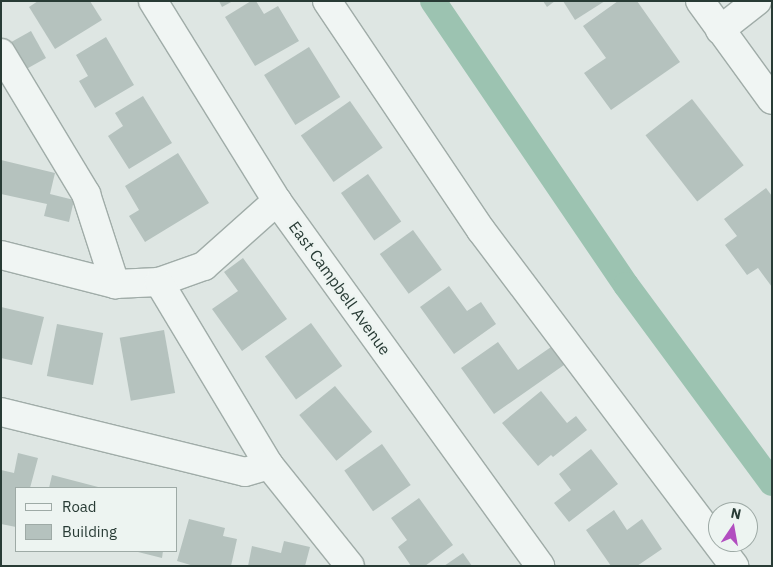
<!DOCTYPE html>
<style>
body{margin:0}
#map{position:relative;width:773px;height:567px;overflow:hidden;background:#dee6e3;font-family:"IBM Plex Sans",sans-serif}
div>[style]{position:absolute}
.canal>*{height:26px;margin:-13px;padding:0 13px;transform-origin:13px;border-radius:13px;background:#9cc3b1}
.building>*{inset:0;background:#b5c2be;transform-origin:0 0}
.roads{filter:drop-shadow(1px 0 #a0aca8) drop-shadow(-1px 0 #a0aca8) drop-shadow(0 1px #a0aca8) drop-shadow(0 -1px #a0aca8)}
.minor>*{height:28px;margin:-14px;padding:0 14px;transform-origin:14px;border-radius:14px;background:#f0f5f3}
span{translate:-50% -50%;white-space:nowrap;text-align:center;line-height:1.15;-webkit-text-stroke:4.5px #edf4f1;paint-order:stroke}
.street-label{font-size:16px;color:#283b35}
.frame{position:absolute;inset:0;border:2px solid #283b35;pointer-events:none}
.legend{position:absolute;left:15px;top:487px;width:162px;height:65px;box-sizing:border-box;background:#edf4f1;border:1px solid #9eaaa6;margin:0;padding:6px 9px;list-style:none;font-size:15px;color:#283b35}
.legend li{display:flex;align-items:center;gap:10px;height:25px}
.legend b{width:25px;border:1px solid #9eaaa6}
.north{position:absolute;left:708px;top:502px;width:50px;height:50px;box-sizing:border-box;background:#edf4f1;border:1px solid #9eaaa6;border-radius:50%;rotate:12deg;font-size:14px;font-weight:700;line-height:20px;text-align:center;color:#283b35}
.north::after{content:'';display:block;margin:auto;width:18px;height:22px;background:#b24ec0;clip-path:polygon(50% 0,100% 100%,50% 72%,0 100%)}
</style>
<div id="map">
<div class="canal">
<div style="left:433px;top:1px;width:343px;rotate:55.8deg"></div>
<div style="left:626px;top:285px;width:246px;rotate:53.6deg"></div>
</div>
<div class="building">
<div style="clip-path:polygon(38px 1px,90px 1px,102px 20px,55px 49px,29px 7px)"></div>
<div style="clip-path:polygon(219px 1px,233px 1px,222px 7px)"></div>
<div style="clip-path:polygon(251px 1px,256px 1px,264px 14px,278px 6px,299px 41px,255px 66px,225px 17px)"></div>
<div style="clip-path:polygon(543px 1px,555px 1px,547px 7px)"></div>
<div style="clip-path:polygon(563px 1px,605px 1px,575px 20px)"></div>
<div style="clip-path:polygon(618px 1px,637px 1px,680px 62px,611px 110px,584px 73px,606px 58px,583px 26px)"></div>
<div style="left:31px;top:31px;width:31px;height:24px;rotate:61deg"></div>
<div style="clip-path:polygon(106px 37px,134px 85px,95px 108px,79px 81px,88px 76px,76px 55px)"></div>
<div style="left:309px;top:47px;width:59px;height:53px;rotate:58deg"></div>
<div style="clip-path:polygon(143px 96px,172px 143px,129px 169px,108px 136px,123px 126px,115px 113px)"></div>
<div style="left:692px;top:99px;width:84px;height:59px;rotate:52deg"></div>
<div style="left:350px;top:101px;width:57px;height:60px;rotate:55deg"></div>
<div style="clip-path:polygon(178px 153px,209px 203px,145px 242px,129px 216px,139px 210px,125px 186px)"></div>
<div style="clip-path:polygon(1px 160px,55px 173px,50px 194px,74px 200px,69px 222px,44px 216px,47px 204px,1px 194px)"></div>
<div style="left:368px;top:174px;width:58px;height:33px;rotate:55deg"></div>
<div style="clip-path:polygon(766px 188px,772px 196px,772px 287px,758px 268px,747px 275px,725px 245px,737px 236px,724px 219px)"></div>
<div style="left:413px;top:230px;width:49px;height:41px;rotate:54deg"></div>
<div style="clip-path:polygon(243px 258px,287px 319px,242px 351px,212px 309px,238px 291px,224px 272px)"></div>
<div style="clip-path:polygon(449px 286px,467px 311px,481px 302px,496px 324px,454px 354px,420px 307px)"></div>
<div style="clip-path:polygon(1px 307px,44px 317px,32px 365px,1px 358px)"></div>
<div style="left:311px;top:323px;width:53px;height:57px;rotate:54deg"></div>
<div style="left:57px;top:324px;width:47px;height:53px;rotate:11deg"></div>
<div style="left:164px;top:330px;width:64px;height:45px;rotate:80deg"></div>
<div style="clip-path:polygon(498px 342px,518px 370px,551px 347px,564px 365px,494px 414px,461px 368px)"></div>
<div style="left:335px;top:386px;width:59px;height:46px;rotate:51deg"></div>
<div style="clip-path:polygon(541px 391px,567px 423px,576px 416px,587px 430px,553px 457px,551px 455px,538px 466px,502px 423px)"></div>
<div style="left:382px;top:444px;width:50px;height:46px;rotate:55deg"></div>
<div style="clip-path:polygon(591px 449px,618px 484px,569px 522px,554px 503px,571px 490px,559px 474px)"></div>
<div style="clip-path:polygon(18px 453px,38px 458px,30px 488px,16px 488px,16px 527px,1px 524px,1px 470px,14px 473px)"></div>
<div style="clip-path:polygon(52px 475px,102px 488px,49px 488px)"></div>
<div style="clip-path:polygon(419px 498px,453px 545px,425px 566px,411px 566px,398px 547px,407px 540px,391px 518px)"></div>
<div style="clip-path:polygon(614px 510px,627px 530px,642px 519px,662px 549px,637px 566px,611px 566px,586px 530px)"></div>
<div style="clip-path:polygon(189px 519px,225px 528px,223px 536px,237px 539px,231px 566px,194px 566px,177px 561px)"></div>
<div style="clip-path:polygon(284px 541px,310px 547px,305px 566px,248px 566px,252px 546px,281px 553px)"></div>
<div style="clip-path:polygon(134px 551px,163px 551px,162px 558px)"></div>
<div style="clip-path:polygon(463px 553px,472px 566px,444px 566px)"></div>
</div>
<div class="roads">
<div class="minor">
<div style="left:153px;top:1px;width:235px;rotate:58.2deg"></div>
<div style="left:277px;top:201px;width:450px;rotate:54.2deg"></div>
<div style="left:327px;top:1px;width:276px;rotate:56.1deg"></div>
<div style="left:481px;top:230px;width:421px;rotate:53deg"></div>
<div style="left:700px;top:1px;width:122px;rotate:54deg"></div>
<div style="left:720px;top:30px;width:47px;rotate:-38.1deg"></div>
<div style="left:1px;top:53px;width:165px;rotate:58.9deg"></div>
<div style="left:86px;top:194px;width:95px;rotate:72.1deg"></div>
<div style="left:1px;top:255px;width:118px;rotate:14.3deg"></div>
<div style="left:115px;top:284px;width:44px;rotate:-2.6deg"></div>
<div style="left:159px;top:282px;width:48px;rotate:-19.6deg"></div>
<div style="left:204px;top:266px;width:98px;rotate:-41.7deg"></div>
<div style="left:159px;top:282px;width:214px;rotate:59deg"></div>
<div style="left:269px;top:465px;width:129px;rotate:51.3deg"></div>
<div style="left:1px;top:412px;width:251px;rotate:13.8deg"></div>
<div style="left:245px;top:472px;width:25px;rotate:-16deg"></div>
</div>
</div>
<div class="street-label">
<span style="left:340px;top:288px;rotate:54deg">East Campbell Avenue</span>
</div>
<div class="frame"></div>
<ul class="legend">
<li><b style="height:6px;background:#f0f5f3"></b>Road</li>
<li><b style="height:14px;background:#b5c2be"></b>Building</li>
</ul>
<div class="north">N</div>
</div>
